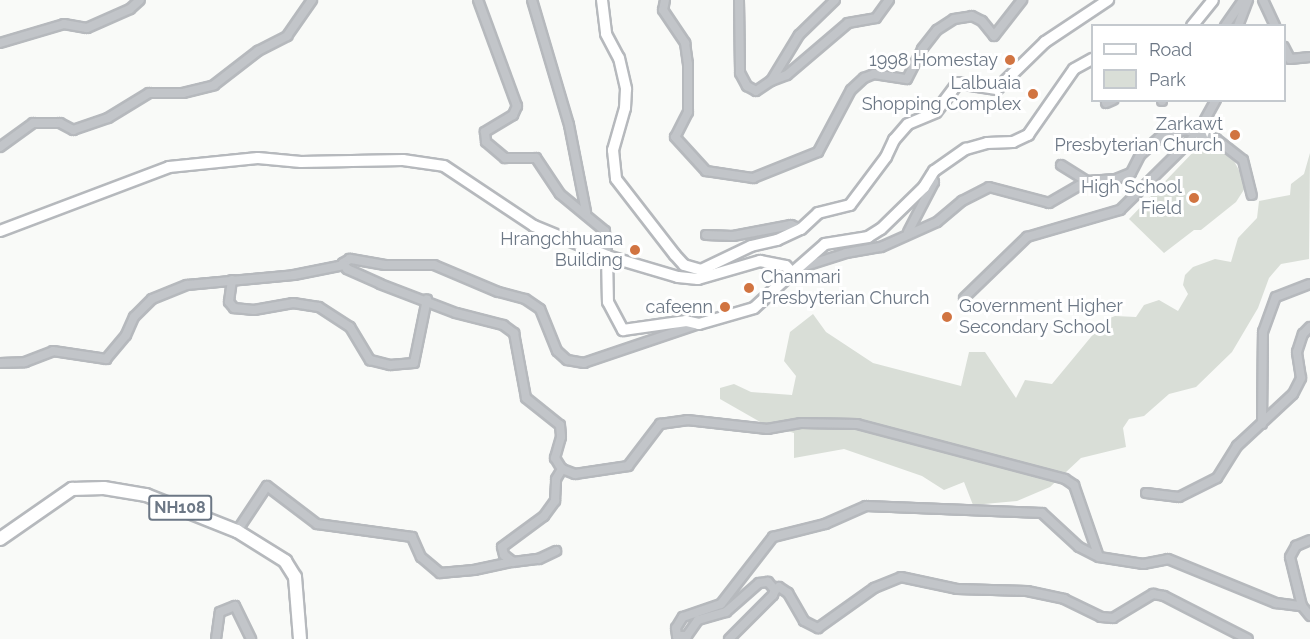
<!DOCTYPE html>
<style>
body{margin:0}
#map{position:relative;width:1310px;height:639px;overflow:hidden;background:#f9faf8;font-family:Raleway,sans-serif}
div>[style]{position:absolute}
.green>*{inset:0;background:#d9ded7}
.roads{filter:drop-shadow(2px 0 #b6b9bd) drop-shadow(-2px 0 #b6b9bd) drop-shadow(0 2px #b6b9bd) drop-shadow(0 -2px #b6b9bd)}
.minor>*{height:8px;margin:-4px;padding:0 4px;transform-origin:4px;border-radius:4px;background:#c2c5c9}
.major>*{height:10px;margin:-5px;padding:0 5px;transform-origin:5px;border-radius:5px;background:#fff}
.highway>*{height:12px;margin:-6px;padding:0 6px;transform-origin:6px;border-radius:6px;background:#fff}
.dots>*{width:16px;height:16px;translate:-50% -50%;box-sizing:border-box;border:3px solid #fff;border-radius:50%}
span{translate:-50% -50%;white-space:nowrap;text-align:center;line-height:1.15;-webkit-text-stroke:6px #fff;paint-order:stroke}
.shield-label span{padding:2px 4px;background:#fff;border:2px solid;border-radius:4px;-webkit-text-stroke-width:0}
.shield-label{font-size:16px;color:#6c7785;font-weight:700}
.poi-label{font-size:18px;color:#6c7785}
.right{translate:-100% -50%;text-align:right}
.left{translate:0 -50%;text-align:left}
.legend{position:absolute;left:1091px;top:24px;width:195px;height:78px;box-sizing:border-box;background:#fff;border:2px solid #c4c9ce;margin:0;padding:8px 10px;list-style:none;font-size:18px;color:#6c7785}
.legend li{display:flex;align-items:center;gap:12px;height:30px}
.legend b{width:30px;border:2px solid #c4c9ce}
</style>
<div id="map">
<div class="green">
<div style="clip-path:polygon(1209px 142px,1228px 150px,1247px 185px,1236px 202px,1201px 230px,1194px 230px,1164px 253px,1129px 219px,1199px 146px)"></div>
<div style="clip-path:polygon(1310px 153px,1309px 259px,1281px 264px,1269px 278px,1258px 308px,1232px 352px,1196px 387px,1169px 394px,1144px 416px,1129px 419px,1123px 428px,1126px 447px,1081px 458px,1050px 487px,1017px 501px,973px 505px,964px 482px,944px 490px,922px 476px,844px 449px,794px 458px,794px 433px,762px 423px,720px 399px,720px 388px,734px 384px,751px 392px,792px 395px,796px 376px,784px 361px,790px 332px,813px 314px,826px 332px,873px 363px,961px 386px,969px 352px,985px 352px,1016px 398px,1025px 380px,1052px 384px,1105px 320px,1115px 316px,1136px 317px,1144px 305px,1159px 300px,1178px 311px,1188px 294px,1183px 285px,1185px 275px,1193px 267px,1215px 259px,1231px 262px,1238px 238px,1257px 218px,1259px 201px,1290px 195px,1291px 184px,1304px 174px)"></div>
</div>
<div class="roads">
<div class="minor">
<div style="left:478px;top:0;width:113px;rotate:69.8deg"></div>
<div style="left:517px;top:106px;width:10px;rotate:114deg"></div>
<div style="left:513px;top:115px;width:33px;rotate:149deg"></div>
<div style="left:485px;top:132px;width:10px;rotate:84deg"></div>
<div style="left:486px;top:142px;width:25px;rotate:40deg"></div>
<div style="left:505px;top:158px;width:31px"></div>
<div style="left:536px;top:158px;width:43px;rotate:56.3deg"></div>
<div style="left:560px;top:194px;width:58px;rotate:39.4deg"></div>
<div style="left:605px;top:231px;width:25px;rotate:85deg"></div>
<div style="left:532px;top:0;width:130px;rotate:73.5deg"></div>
<div style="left:569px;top:125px;width:89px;rotate:78.9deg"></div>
<div style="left:665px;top:0;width:10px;rotate:101deg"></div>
<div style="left:663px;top:10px;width:40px;rotate:56deg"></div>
<div style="left:685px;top:43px;width:21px;rotate:82deg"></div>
<div style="left:688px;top:64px;width:48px;rotate:90deg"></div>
<div style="left:688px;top:112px;width:28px;rotate:117deg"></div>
<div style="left:675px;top:137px;width:46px;rotate:47.6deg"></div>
<div style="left:706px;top:171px;width:48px;rotate:8.5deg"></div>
<div style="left:753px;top:178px;width:70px;rotate:-21.8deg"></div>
<div style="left:818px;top:152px;width:70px;rotate:-62deg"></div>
<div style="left:851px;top:90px;width:18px;rotate:-43deg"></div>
<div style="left:864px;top:78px;width:11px;rotate:-22deg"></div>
<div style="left:874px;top:74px;width:33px;rotate:9deg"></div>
<div style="left:907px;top:79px;width:34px;rotate:-63deg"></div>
<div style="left:922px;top:49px;width:24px;rotate:-52deg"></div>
<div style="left:937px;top:30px;width:20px;rotate:-33deg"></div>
<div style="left:954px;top:19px;width:18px;rotate:-9deg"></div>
<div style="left:972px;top:16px;width:11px;rotate:27deg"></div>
<div style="left:982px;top:21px;width:19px;rotate:51deg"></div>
<div style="left:994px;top:36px;width:46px;rotate:-52.1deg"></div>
<div style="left:739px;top:0;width:73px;rotate:89.2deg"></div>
<div style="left:740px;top:73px;width:15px;rotate:62deg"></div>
<div style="left:747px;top:86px;width:10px;rotate:29deg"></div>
<div style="left:756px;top:91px;width:18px;rotate:-34deg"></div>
<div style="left:771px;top:81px;width:54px;rotate:-58.7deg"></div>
<div style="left:799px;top:35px;width:50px;rotate:-44.2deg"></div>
<div style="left:1263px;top:0;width:29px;rotate:65deg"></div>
<div style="left:1225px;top:26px;width:32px;rotate:-55deg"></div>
<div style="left:1238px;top:26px;width:28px;rotate:-69deg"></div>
<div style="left:0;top:43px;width:67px;rotate:-16.5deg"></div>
<div style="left:64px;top:24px;width:23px;rotate:10deg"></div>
<div style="left:87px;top:28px;width:47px;rotate:-23.8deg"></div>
<div style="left:130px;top:9px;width:13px;rotate:-42deg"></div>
<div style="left:1284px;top:47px;width:13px;rotate:63deg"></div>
<div style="left:1290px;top:59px;width:20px;rotate:-6deg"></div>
<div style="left:771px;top:81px;width:17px;rotate:-21deg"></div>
<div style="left:787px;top:75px;width:80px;rotate:-40.4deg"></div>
<div style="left:848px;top:23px;width:28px;rotate:-10deg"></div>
<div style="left:876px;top:18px;width:22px;rotate:-54deg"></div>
<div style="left:1162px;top:101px;width:1px;rotate:-90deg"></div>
<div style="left:1106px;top:103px;width:8px;rotate:-23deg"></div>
<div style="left:0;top:147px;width:41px;rotate:-36deg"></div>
<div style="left:33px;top:123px;width:27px"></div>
<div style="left:60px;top:123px;width:15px;rotate:28deg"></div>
<div style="left:73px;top:130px;width:37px;rotate:-19deg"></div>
<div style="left:108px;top:118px;width:48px;rotate:-31.4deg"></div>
<div style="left:149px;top:93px;width:34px"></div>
<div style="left:183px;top:93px;width:32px;rotate:-14deg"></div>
<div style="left:214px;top:85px;width:56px;rotate:-37.7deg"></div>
<div style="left:258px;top:51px;width:33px;rotate:-27deg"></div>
<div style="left:287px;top:36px;width:44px;rotate:-55.2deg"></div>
<div style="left:1061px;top:165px;width:31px;rotate:32deg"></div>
<div style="left:908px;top:232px;width:56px;rotate:-62.5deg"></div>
<div style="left:934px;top:182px;width:8px;rotate:-113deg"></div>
<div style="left:706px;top:235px;width:27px;rotate:2deg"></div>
<div style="left:733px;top:236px;width:59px;rotate:-10.7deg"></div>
<div style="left:791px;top:225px;width:11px;rotate:22deg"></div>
<div style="left:796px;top:269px;width:52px;rotate:-17.7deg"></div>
<div style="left:846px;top:253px;width:36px;rotate:-10deg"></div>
<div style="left:881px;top:247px;width:61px;rotate:-24.1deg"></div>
<div style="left:937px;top:222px;width:33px;rotate:-40deg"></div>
<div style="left:962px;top:201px;width:30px;rotate:-27deg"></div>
<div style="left:989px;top:187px;width:62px;rotate:14.9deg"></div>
<div style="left:1049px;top:203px;width:44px;rotate:-30.1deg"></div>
<div style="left:1087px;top:181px;width:29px;rotate:-4deg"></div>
<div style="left:1116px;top:179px;width:16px;rotate:-22deg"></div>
<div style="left:1131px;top:173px;width:20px;rotate:-63deg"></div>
<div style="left:1140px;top:155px;width:27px;rotate:-42deg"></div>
<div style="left:1160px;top:137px;width:27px;rotate:-15deg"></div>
<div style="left:1186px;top:130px;width:12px;rotate:20deg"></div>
<div style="left:1197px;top:134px;width:39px;rotate:-61deg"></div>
<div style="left:232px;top:280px;width:22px;rotate:98deg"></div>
<div style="left:229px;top:302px;width:8px;rotate:50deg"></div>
<div style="left:234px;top:308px;width:20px;rotate:6deg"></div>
<div style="left:254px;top:310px;width:40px;rotate:-10deg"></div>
<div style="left:293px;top:303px;width:26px;rotate:9deg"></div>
<div style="left:319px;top:307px;width:37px;rotate:33deg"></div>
<div style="left:350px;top:327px;width:39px;rotate:59deg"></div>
<div style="left:370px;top:360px;width:21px;rotate:14deg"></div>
<div style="left:390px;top:365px;width:24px;rotate:-5deg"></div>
<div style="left:414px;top:363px;width:65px;rotate:-78.5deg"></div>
<div style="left:964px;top:298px;width:88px;rotate:-44.1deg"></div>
<div style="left:1027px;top:237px;width:97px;rotate:-16.2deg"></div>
<div style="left:1120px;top:210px;width:108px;rotate:-44.6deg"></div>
<div style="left:1197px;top:134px;width:20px;rotate:15deg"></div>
<div style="left:1216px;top:139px;width:34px;rotate:38deg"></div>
<div style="left:1243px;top:160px;width:36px;rotate:76deg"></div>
<div style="left:699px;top:324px;width:121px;rotate:161.3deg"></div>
<div style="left:584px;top:363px;width:17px;rotate:-170deg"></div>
<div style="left:567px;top:360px;width:13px;rotate:-138deg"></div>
<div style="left:557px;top:351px;width:45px;rotate:-112deg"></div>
<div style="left:540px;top:309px;width:18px;rotate:-146deg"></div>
<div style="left:525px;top:299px;width:28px;rotate:-165deg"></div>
<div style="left:498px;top:292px;width:69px;rotate:-157.1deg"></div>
<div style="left:434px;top:265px;width:49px;rotate:180deg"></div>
<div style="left:385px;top:265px;width:36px;rotate:-170deg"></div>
<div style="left:350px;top:259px;width:8px;rotate:150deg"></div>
<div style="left:343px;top:263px;width:7px;rotate:56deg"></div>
<div style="left:347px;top:269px;width:36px;rotate:24deg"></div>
<div style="left:380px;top:284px;width:81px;rotate:20.9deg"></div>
<div style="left:456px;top:313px;width:49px;rotate:14.3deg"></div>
<div style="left:503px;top:325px;width:14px;rotate:36deg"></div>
<div style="left:514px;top:333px;width:66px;rotate:79.5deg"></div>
<div style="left:526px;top:398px;width:43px;rotate:38.5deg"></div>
<div style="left:560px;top:425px;width:12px;rotate:85deg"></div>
<div style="left:561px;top:437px;width:22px;rotate:106deg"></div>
<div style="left:555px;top:458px;width:13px;rotate:58deg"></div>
<div style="left:562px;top:469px;width:14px;rotate:21deg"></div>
<div style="left:575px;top:474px;width:54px;rotate:-8.6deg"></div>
<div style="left:628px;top:466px;width:53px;rotate:-52.7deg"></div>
<div style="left:660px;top:424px;width:27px;rotate:-8deg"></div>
<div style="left:687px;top:420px;width:81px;rotate:6.4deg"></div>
<div style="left:767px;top:429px;width:35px;rotate:-10deg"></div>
<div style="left:801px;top:423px;width:56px;rotate:1deg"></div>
<div style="left:857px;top:424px;width:215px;rotate:14.8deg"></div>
<div style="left:1065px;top:479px;width:11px;rotate:34deg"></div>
<div style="left:1074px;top:485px;width:76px;rotate:70.9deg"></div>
<div style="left:0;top:363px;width:25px;rotate:-2deg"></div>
<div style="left:25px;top:362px;width:30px;rotate:-21deg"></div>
<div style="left:53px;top:351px;width:54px;rotate:8.6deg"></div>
<div style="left:106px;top:359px;width:31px;rotate:-50deg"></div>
<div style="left:126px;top:335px;width:20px;rotate:-66deg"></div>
<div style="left:134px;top:317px;width:25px;rotate:-45deg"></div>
<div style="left:152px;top:299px;width:38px;rotate:-22deg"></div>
<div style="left:187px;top:285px;width:107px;rotate:-5.3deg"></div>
<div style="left:294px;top:275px;width:51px;rotate:-11.3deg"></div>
<div style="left:1262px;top:424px;width:92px;rotate:-89.4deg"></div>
<div style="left:1263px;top:332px;width:37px;rotate:-70deg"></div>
<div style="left:1276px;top:297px;width:36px;rotate:-21deg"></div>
<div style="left:1146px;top:493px;width:33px;rotate:7deg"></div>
<div style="left:1179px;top:497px;width:42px;rotate:-26.6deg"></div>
<div style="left:1217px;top:478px;width:38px;rotate:-58deg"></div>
<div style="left:1237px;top:446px;width:76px;rotate:-42.9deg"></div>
<div style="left:1293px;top:394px;width:18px;rotate:-63deg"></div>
<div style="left:1301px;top:378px;width:26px;rotate:-99deg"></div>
<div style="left:1297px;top:352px;width:19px;rotate:-72deg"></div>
<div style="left:1303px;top:334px;width:10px;rotate:-45deg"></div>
<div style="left:237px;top:531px;width:54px;rotate:-56.3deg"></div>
<div style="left:267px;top:486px;width:63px;rotate:37.2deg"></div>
<div style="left:317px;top:524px;width:96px;rotate:7.8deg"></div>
<div style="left:412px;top:537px;width:22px;rotate:66deg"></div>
<div style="left:421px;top:557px;width:25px;rotate:40deg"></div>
<div style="left:440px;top:573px;width:34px;rotate:-5deg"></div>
<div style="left:474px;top:570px;width:40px;rotate:-12deg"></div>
<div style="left:513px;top:562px;width:11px;rotate:-142deg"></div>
<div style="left:504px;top:555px;width:8px;rotate:-104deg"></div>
<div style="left:502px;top:547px;width:52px;rotate:-36.4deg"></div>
<div style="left:544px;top:516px;width:19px;rotate:-54deg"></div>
<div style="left:555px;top:501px;width:22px;rotate:-87deg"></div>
<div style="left:556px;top:479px;width:12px;rotate:-59deg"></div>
<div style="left:513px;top:562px;width:26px;rotate:-7deg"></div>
<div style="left:539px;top:559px;width:19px;rotate:-25deg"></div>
<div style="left:775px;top:590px;width:5px;rotate:-37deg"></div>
<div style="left:779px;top:587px;width:11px;rotate:34deg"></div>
<div style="left:788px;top:593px;width:32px;rotate:60deg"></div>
<div style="left:804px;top:621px;width:16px;rotate:27deg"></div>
<div style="left:818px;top:628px;width:69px;rotate:-35.5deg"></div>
<div style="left:874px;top:588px;width:29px;rotate:-22deg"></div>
<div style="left:901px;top:577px;width:57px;rotate:12.1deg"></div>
<div style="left:957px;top:589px;width:70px;rotate:1.6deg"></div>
<div style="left:1027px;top:591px;width:38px;rotate:12deg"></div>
<div style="left:1064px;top:599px;width:41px;rotate:25.9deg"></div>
<div style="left:1101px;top:617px;width:12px;rotate:5deg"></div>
<div style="left:1113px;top:618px;width:47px;rotate:-31deg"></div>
<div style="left:1153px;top:594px;width:11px;rotate:10deg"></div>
<div style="left:1164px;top:596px;width:94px;rotate:27.1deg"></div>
<div style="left:1302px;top:606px;width:13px;rotate:51deg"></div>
<div style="left:216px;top:639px;width:27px;rotate:-82deg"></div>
<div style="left:220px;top:612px;width:16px;rotate:-22deg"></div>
<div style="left:235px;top:606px;width:37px;rotate:64deg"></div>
<div style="left:729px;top:639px;width:62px;rotate:-45deg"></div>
<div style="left:773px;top:595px;width:5px;rotate:-68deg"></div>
<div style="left:775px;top:590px;width:11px;rotate:-131deg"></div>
<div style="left:768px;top:582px;width:9px;rotate:174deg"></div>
<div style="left:759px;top:583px;width:44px;rotate:138.7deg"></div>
<div style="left:726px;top:612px;width:29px;rotate:164deg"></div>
<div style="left:698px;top:620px;width:19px;rotate:125deg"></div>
<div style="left:687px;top:636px;width:10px;rotate:180deg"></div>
<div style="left:677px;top:636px;width:8px;rotate:-97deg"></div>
<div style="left:676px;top:628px;width:13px;rotate:-58deg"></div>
<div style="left:683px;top:617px;width:40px;rotate:-18.9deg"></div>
<div style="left:721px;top:604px;width:85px;rotate:-52.2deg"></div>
<div style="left:773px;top:537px;width:54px;rotate:-14deg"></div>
<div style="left:825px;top:524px;width:45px;rotate:-23.7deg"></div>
<div style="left:866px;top:506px;width:176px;rotate:2.3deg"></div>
<div style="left:1042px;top:513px;width:50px;rotate:42.6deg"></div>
<div style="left:1079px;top:547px;width:22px;rotate:27deg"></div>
<div style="left:1099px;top:557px;width:45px;rotate:9deg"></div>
<div style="left:1143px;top:564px;width:25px;rotate:-11deg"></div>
<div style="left:1168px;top:559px;width:117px;rotate:22.2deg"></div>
<div style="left:1276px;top:603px;width:26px;rotate:7deg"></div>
<div style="left:1302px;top:606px;width:50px;rotate:-103.8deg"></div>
<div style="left:1290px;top:557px;width:13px;rotate:-61deg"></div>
<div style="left:1296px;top:546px;width:15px;rotate:-23deg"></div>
</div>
<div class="major">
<div style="left:602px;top:0;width:34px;rotate:83deg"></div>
<div style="left:606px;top:34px;width:27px;rotate:62deg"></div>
<div style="left:619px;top:58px;width:32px;rotate:77deg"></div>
<div style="left:626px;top:89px;width:19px;rotate:93deg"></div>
<div style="left:625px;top:108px;width:44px;rotate:105.9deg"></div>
<div style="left:613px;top:150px;width:29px;rotate:84deg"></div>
<div style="left:616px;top:179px;width:96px;rotate:52.2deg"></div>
<div style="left:675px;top:255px;width:13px;rotate:48deg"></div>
<div style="left:684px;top:265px;width:18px;rotate:16deg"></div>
<div style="left:701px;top:270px;width:55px;rotate:-25.6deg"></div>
<div style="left:751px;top:246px;width:27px;rotate:-13deg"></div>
<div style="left:777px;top:240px;width:26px;rotate:-25deg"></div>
<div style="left:801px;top:229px;width:23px;rotate:-43deg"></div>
<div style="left:818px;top:213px;width:33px;rotate:-14deg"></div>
<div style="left:850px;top:205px;width:60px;rotate:-53.1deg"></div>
<div style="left:886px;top:157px;width:19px;rotate:-65deg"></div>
<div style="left:894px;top:140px;width:21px;rotate:-49deg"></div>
<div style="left:908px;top:124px;width:30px;rotate:-23deg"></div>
<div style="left:936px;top:112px;width:36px;rotate:-53deg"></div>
<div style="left:958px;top:83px;width:39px;rotate:9deg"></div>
<div style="left:997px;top:89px;width:67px;rotate:-44.4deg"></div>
<div style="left:1045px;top:42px;width:76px;rotate:-33.7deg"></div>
<div style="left:1192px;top:26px;width:33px;rotate:-51deg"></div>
<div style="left:0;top:231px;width:181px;rotate:-20.7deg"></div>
<div style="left:169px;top:167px;width:89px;rotate:-5.8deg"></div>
<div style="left:258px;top:158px;width:43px;rotate:5.3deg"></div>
<div style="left:301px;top:162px;width:102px;rotate:-1.1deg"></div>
<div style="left:403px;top:160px;width:41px;rotate:8.3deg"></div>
<div style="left:444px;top:166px;width:108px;rotate:33.7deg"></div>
<div style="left:534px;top:226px;width:79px;rotate:22.3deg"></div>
<div style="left:607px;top:256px;width:74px;rotate:16.5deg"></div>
<div style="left:678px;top:277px;width:20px;rotate:6deg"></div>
<div style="left:698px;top:279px;width:65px;rotate:-16.2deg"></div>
<div style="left:760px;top:261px;width:26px;rotate:11deg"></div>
<div style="left:786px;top:266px;width:9px;rotate:49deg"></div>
<div style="left:792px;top:273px;width:44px;rotate:-41.3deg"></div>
<div style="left:825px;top:244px;width:44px;rotate:-9.2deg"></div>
<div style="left:868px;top:237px;width:15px;rotate:-32deg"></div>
<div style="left:881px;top:229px;width:60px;rotate:-44.3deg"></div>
<div style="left:924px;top:187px;width:19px;rotate:-58deg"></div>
<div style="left:934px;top:171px;width:39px;rotate:-35deg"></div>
<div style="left:966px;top:149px;width:22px;rotate:-16deg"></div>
<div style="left:987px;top:143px;width:26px;rotate:-2deg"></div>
<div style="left:1013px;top:142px;width:17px;rotate:-25deg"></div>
<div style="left:1028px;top:135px;width:80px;rotate:-55.1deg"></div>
<div style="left:1074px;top:69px;width:21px;rotate:-29deg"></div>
<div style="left:607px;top:256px;width:46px;rotate:88.8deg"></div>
<div style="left:608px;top:302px;width:32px;rotate:62deg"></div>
<div style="left:623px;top:330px;width:64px;rotate:-8.1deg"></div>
<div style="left:686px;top:321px;width:13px;rotate:13deg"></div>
<div style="left:699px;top:324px;width:57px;rotate:-16.2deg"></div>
<div style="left:754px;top:308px;width:52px;rotate:-42.6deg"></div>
</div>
<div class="highway">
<div style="left:0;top:539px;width:88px;rotate:-34.8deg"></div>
<div style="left:72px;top:489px;width:32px;rotate:-2deg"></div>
<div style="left:104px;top:488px;width:43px;rotate:9.5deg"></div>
<div style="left:146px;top:495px;width:98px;rotate:21.6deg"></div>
<div style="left:237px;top:531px;width:57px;rotate:32deg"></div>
<div style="left:285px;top:561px;width:19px;rotate:58deg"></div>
<div style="left:295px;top:577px;width:62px;rotate:85.4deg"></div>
</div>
</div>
<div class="dots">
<div style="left:1010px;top:60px;background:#d17441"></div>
<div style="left:1033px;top:94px;background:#d17441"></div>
<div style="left:1235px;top:135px;background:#d17441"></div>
<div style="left:1194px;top:198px;background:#d17441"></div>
<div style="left:635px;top:250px;background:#d17441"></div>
<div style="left:749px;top:288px;background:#d17441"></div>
<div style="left:725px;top:307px;background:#d17441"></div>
<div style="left:947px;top:317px;background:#d17441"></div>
</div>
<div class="shield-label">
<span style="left:180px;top:508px">NH108</span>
</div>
<div class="poi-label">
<span class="right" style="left:998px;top:60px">1998 Homestay</span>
<span class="right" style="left:1021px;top:94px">Lalbuaia<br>Shopping Complex</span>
<span class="right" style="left:1223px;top:135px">Zarkawt<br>Presbyterian Church</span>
<span class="right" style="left:1182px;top:198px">High School<br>Field</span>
<span class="right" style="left:623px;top:250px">Hrangchhuana<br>Building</span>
<span class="left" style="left:761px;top:288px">Chanmari<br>Presbyterian Church</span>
<span class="right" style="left:713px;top:307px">cafeenn</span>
<span class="left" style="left:959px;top:317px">Government Higher<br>Secondary School</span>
</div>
<ul class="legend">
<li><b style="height:8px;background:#fff"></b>Road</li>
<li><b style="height:16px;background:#d9ded7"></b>Park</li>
</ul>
</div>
